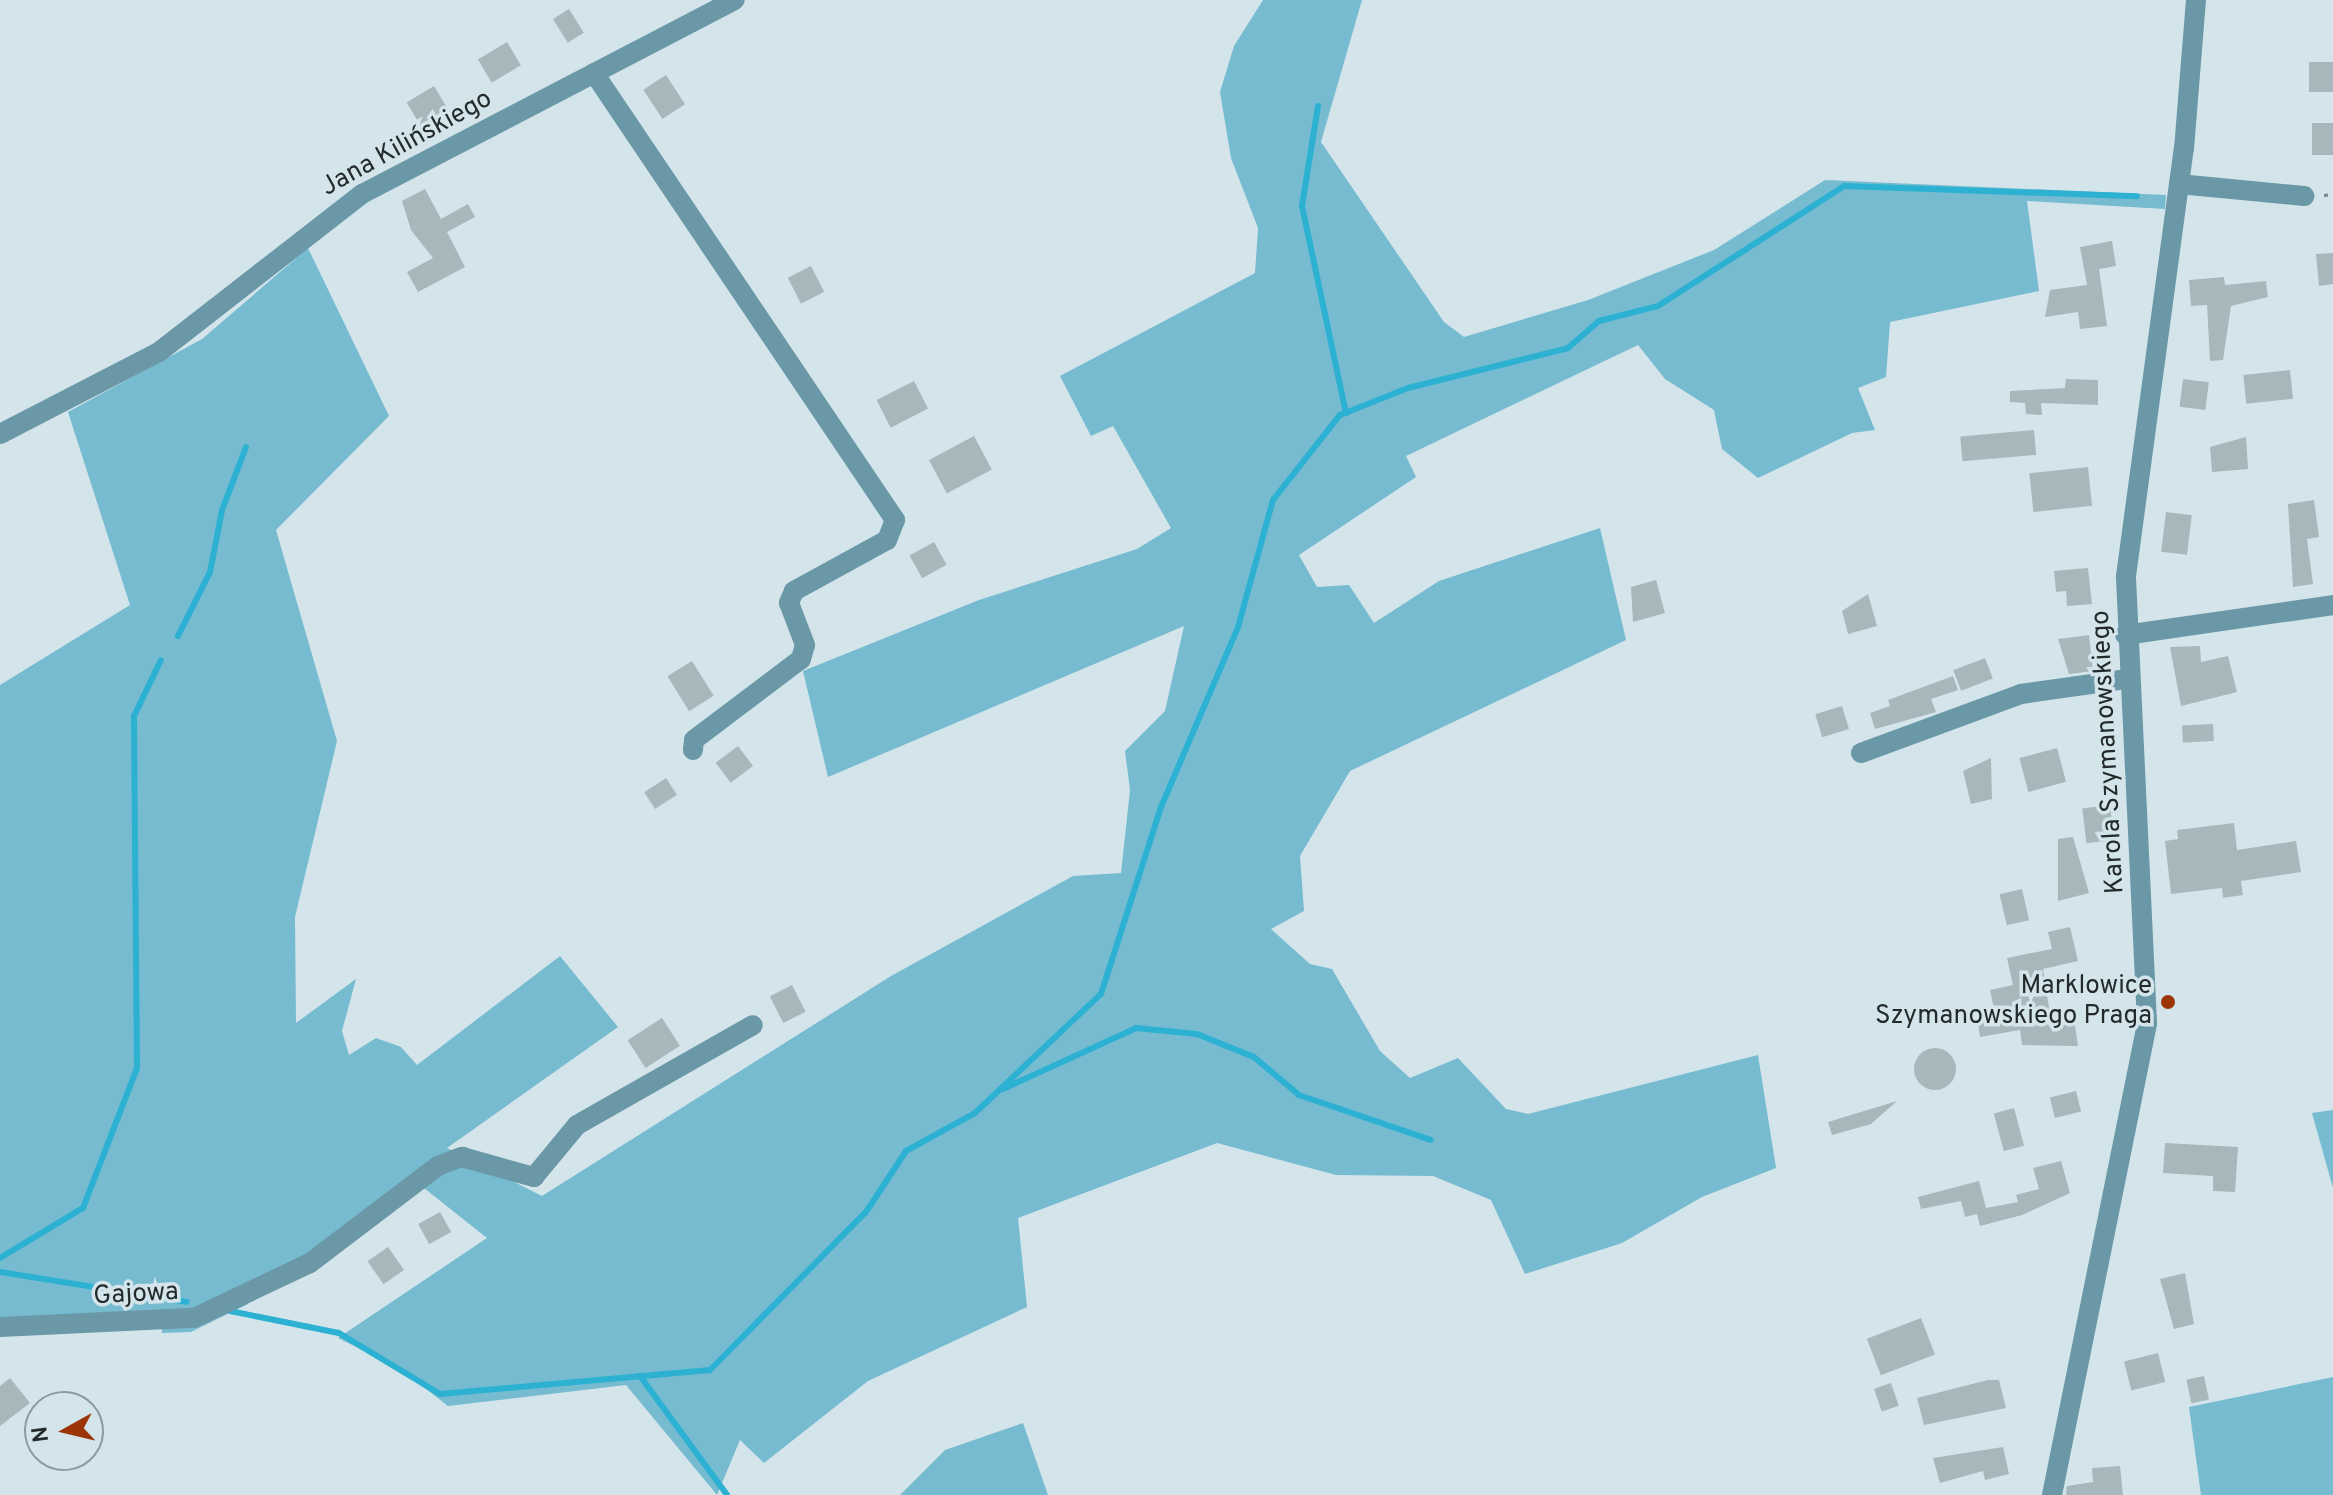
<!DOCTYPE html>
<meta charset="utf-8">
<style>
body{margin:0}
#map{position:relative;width:2333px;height:1495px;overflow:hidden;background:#d3e5eb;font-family:Overpass,sans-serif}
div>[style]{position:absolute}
.green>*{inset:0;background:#77bbd0}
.stream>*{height:6px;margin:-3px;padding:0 3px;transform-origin:3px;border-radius:3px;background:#2cb1d3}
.building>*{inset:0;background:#a7b8bd;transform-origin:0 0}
.round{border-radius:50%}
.path>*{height:3px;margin-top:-1.5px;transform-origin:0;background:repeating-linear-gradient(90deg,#798589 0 4px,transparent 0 10px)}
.minor>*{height:20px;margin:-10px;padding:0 10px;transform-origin:10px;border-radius:10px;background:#6b98a6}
.dots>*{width:22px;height:22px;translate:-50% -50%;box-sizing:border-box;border:4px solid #d3e5eb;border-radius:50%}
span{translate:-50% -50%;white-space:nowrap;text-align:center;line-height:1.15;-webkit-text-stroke:7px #d3e5eb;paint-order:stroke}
.street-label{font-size:26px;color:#232a2c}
.poi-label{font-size:26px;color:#232a2c}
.right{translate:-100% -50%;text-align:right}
.north{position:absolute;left:24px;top:1391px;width:80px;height:80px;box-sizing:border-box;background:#d3e5eb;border:2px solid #8d9a9f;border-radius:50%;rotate:262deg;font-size:22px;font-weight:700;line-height:32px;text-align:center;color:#232a2c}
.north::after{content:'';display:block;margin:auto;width:28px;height:36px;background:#9c3609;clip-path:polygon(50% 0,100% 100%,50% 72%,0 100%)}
</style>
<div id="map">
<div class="green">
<div style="clip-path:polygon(1263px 0,1362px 0,1321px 142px,1444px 322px,1464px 337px,1588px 300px,1714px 250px,1825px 180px,2166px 195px,2165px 209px,2027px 201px,2039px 291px,1890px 322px,1886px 377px,1858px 388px,1875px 430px,1852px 433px,1758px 478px,1722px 449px,1714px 410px,1665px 379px,1638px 345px,1406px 456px,1416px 477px,1299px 555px,1317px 587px,1349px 585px,1374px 623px,1439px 581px,1600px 528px,1626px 640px,1350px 771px,1300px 856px,1304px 911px,1271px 929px,1310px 964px,1332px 969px,1380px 1051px,1410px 1078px,1458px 1058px,1506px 1109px,1528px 1114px,1758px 1055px,1776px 1168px,1702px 1197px,1622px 1243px,1525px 1274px,1491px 1200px,1433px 1176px,1336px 1175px,1217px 1143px,1018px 1218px,1027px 1307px,868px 1381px,764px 1463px,740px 1440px,717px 1495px,626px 1385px,448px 1406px,399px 1368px,338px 1338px,487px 1238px,424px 1188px,379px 1222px,227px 1293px,248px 1304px,191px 1332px,162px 1333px,161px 1317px,0 1323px,0 685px,130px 605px,68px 412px,202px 339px,308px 248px,389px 416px,276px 530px,337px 741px,295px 917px,296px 1023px,356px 979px,342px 1031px,349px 1055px,376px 1038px,401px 1047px,417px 1065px,560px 956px,618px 1027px,447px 1148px,542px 1196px,891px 976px,1073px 876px,1121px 873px,1130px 790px,1125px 751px,1165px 711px,1184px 626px,828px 777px,803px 671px,979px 600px,1137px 549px,1171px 528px,1113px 426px,1091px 436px,1060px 376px,1255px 273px,1258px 228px,1231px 158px,1220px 92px,1234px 46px)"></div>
<div style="clip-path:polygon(2333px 1110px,2333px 1188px,2312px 1113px)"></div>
<div style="clip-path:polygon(2333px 1377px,2333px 1495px,2201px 1495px,2189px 1407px)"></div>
<div style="clip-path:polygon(1023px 1423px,1048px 1495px,900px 1495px,945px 1450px)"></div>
</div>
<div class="stream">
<div style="left:1318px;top:106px;width:101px;rotate:99.1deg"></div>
<div style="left:1302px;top:206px;width:212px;rotate:78deg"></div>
<div style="left:178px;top:636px;width:72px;rotate:-63.4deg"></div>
<div style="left:210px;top:572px;width:63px;rotate:-79deg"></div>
<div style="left:222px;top:510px;width:67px;rotate:-69.1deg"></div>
<div style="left:1003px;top:1089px;width:146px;rotate:-24.6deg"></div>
<div style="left:1136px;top:1028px;width:61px;rotate:5.6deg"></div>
<div style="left:1197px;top:1034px;width:61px;rotate:22deg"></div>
<div style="left:1254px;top:1057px;width:59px;rotate:40.2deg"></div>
<div style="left:1299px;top:1095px;width:139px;rotate:18.8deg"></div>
<div style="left:0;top:1258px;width:97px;rotate:-31.1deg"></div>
<div style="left:83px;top:1208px;width:150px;rotate:-68.9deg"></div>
<div style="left:137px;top:1068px;width:352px;rotate:-90.5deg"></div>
<div style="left:134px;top:716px;width:62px;rotate:-64.3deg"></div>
<div style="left:0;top:1272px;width:189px;rotate:9.1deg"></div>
<div style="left:230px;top:1311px;width:111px;rotate:11.4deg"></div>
<div style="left:339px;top:1333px;width:118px;rotate:31.1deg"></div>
<div style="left:440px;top:1394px;width:271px;rotate:-5.1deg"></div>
<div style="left:710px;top:1370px;width:222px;rotate:-45.4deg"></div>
<div style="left:866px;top:1212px;width:73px;rotate:-56.7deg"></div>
<div style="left:906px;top:1151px;width:79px;rotate:-28.8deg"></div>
<div style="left:975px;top:1113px;width:173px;rotate:-43.4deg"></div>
<div style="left:1101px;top:994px;width:196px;rotate:-72.2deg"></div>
<div style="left:1161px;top:807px;width:196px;rotate:-66.8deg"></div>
<div style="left:1238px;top:627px;width:132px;rotate:-74.6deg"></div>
<div style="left:1273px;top:500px;width:108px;rotate:-51.8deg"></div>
<div style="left:1340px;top:415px;width:73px;rotate:-21.7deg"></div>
<div style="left:1408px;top:388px;width:165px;rotate:-14deg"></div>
<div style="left:1568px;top:348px;width:41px;rotate:-41.1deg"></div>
<div style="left:1599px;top:321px;width:61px;rotate:-14.3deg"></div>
<div style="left:1658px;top:306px;width:221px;rotate:-32.8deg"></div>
<div style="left:1844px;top:186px;width:293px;rotate:2deg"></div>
<div style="left:640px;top:1376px;width:147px;rotate:53.8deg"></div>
</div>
<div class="building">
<div style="left:569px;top:9px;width:28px;height:19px;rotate:58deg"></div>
<div style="left:507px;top:42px;width:27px;height:34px;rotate:59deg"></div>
<div style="left:2333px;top:62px;width:30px;height:24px;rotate:90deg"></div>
<div style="left:666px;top:75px;width:35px;height:27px;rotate:57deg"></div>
<div style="left:434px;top:86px;width:26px;height:32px;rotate:59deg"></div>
<div style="left:2333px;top:123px;width:32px;height:21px;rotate:90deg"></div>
<div style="clip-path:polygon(425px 189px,441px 219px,468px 204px,475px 217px,447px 232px,465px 267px,418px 292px,407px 272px,433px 258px,411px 230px,402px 201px)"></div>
<div style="clip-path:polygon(2112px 241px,2116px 266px,2099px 269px,2107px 326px,2080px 329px,2078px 312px,2045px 317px,2050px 290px,2087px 285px,2080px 247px)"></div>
<div style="clip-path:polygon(2333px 253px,2333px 284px,2319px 286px,2316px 254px)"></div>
<div style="left:811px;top:266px;width:29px;height:26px;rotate:63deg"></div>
<div style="clip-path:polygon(2224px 277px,2225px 285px,2266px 281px,2268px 297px,2231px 306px,2223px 360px,2210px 361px,2207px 305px,2191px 306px,2189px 280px)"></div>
<div style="left:2290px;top:370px;width:29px;height:47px;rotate:84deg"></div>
<div style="clip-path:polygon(2066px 379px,2098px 380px,2098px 405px,2041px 403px,2042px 415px,2026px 414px,2025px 403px,2010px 402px,2010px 391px,2065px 388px)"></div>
<div style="left:2183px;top:379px;width:26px;height:28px;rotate:7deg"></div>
<div style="left:914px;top:381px;width:31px;height:42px;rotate:63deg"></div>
<div style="left:2034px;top:430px;width:25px;height:74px;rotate:85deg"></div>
<div style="left:974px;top:436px;width:38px;height:51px;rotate:62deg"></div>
<div style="clip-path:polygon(2246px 437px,2248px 469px,2212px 472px,2210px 447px)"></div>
<div style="left:2088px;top:467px;width:39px;height:59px;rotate:84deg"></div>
<div style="clip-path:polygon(2314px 500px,2319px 537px,2307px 539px,2313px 584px,2293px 587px,2288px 504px)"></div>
<div style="left:2166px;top:512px;width:26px;height:40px;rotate:7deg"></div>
<div style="left:934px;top:542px;width:26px;height:28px;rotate:61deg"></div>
<div style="clip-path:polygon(2088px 568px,2092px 604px,2067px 606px,2066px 591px,2056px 592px,2054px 571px)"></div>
<div style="clip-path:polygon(1656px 580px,1665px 613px,1633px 622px,1631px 587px)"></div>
<div style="clip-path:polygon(1868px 594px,1877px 626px,1848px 634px,1842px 611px)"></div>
<div style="clip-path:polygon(2089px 635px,2093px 671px,2069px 674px,2058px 639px)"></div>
<div style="clip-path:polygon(2200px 646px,2201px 662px,2228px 656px,2237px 692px,2181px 706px,2170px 647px)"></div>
<div style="left:1985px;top:658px;width:22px;height:34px;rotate:69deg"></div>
<div style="left:692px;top:661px;width:41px;height:29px;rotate:58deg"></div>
<div style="clip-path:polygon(1953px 676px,1958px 690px,1931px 699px,1936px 712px,1875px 729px,1870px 713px,1890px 706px,1888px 700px)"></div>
<div style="left:1842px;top:706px;width:24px;height:28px;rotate:73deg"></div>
<div style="left:2213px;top:724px;width:17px;height:31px;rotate:87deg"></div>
<div style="left:738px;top:746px;width:25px;height:28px;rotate:53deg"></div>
<div style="left:2057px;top:748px;width:35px;height:39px;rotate:75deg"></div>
<div style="clip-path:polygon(1991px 758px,1992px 799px,1971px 804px,1963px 771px)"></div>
<div style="left:666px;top:778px;width:20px;height:26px;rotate:57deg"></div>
<div style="left:2110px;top:805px;width:35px;height:28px;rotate:83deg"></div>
<div style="clip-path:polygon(2234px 823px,2237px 850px,2296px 841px,2301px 872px,2241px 881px,2243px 895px,2223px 898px,2222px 888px,2171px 894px,2165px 841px,2178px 839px,2177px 830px)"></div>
<div style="clip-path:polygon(2073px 837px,2089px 893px,2058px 901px,2058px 839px)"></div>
<div style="left:2022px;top:889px;width:32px;height:23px;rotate:77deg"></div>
<div style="clip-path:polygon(2070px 927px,2078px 961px,2043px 969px,2050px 1014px,2074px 1018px,2078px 1046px,2022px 1045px,2020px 1030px,1980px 1037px,1977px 1017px,1995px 1014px,1990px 990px,2013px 985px,2007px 958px,2052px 949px,2048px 932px)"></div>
<div style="left:792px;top:985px;width:30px;height:25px;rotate:63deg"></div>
<div style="left:662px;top:1018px;width:33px;height:41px;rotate:57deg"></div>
<div class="round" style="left:1914px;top:1048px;width:42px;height:42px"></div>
<div style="left:2076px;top:1091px;width:21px;height:27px;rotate:76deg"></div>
<div style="clip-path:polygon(1897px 1101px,1871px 1124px,1832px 1135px,1828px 1122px)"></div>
<div style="left:2014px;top:1108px;width:39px;height:21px;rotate:75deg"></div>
<div style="clip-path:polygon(2165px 1143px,2238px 1147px,2235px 1192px,2213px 1191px,2213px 1176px,2163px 1173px)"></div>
<div style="clip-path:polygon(2061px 1161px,2070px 1193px,2022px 1215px,1980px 1226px,1977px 1214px,1965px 1217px,1961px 1201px,1921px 1209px,1918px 1197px,1979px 1181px,1986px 1208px,2018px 1202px,2016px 1195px,2039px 1189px,2033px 1168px)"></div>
<div style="left:440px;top:1212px;width:23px;height:25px;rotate:61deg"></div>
<div style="left:388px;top:1247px;width:28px;height:25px;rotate:55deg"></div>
<div style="clip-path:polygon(2185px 1273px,2194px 1324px,2174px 1329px,2160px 1279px)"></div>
<div style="left:1921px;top:1318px;width:39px;height:58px;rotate:69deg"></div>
<div style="left:2158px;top:1353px;width:30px;height:35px;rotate:76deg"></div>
<div style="left:2204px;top:1376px;width:24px;height:18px;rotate:78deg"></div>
<div style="clip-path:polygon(10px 1378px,30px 1403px,0 1426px,0 1386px)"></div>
<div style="clip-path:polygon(1988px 1380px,1999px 1380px,2006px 1408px,1924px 1425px,1917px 1398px)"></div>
<div style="left:1891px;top:1383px;width:24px;height:18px;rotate:71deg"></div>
<div style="clip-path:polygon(2003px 1447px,2009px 1474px,1985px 1480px,1983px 1471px,1940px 1483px,1933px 1458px)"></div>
<div style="clip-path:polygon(2120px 1466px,2123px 1495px,2066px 1495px,2067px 1486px,2093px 1482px,2092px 1468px)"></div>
</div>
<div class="path">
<div style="left:2324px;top:195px;width:9px;rotate:-6deg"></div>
</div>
<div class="minor">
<div style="left:594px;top:73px;width:539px;rotate:56.04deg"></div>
<div style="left:895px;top:520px;width:22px;rotate:112deg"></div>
<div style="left:887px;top:540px;width:106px;rotate:151.3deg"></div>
<div style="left:794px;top:591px;width:13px;rotate:113deg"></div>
<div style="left:789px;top:603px;width:45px;rotate:69.1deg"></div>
<div style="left:805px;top:645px;width:15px;rotate:106deg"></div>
<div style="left:801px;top:659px;width:134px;rotate:142.9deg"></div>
<div style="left:694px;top:740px;width:10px;rotate:96deg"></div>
<div style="left:2179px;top:184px;width:126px;rotate:5.5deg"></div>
<div style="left:0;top:434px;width:179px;rotate:-27.3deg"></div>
<div style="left:159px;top:352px;width:257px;rotate:-37.9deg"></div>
<div style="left:362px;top:194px;width:420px;rotate:-27.5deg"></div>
<div style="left:2125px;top:635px;width:210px;rotate:-8.2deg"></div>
<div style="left:1861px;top:753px;width:171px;rotate:-20.2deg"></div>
<div style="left:2021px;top:694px;width:106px;rotate:-8.1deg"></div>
<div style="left:0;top:1327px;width:194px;rotate:-2.7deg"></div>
<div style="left:194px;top:1318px;width:128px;rotate:-25.4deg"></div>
<div style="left:310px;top:1263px;width:161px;rotate:-37.2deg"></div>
<div style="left:438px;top:1166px;width:26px;rotate:-21deg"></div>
<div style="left:462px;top:1157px;width:75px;rotate:15.5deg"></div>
<div style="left:534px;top:1177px;width:67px;rotate:-50.4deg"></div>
<div style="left:577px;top:1125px;width:202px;rotate:-29.6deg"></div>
<div style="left:2052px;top:1495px;width:481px;rotate:-78.6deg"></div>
<div style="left:2147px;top:1023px;width:447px;rotate:-92.7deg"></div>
<div style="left:2126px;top:576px;width:431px;rotate:-82.3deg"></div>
<div style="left:2184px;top:149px;width:149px;rotate:-85.4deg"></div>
</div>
<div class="dots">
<div style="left:2168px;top:1002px;background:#9c3609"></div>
</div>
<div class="street-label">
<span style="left:407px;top:144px;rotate:-29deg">Jana Kilińskiego</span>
<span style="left:2109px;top:752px;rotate:-93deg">Karola Szymanowskiego</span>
<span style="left:136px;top:1295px;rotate:-3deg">Gajowa</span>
</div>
<div class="poi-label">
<span class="right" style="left:2152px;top:1002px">Marklowice<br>Szymanowskiego Praga</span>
</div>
<div class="north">N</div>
</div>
